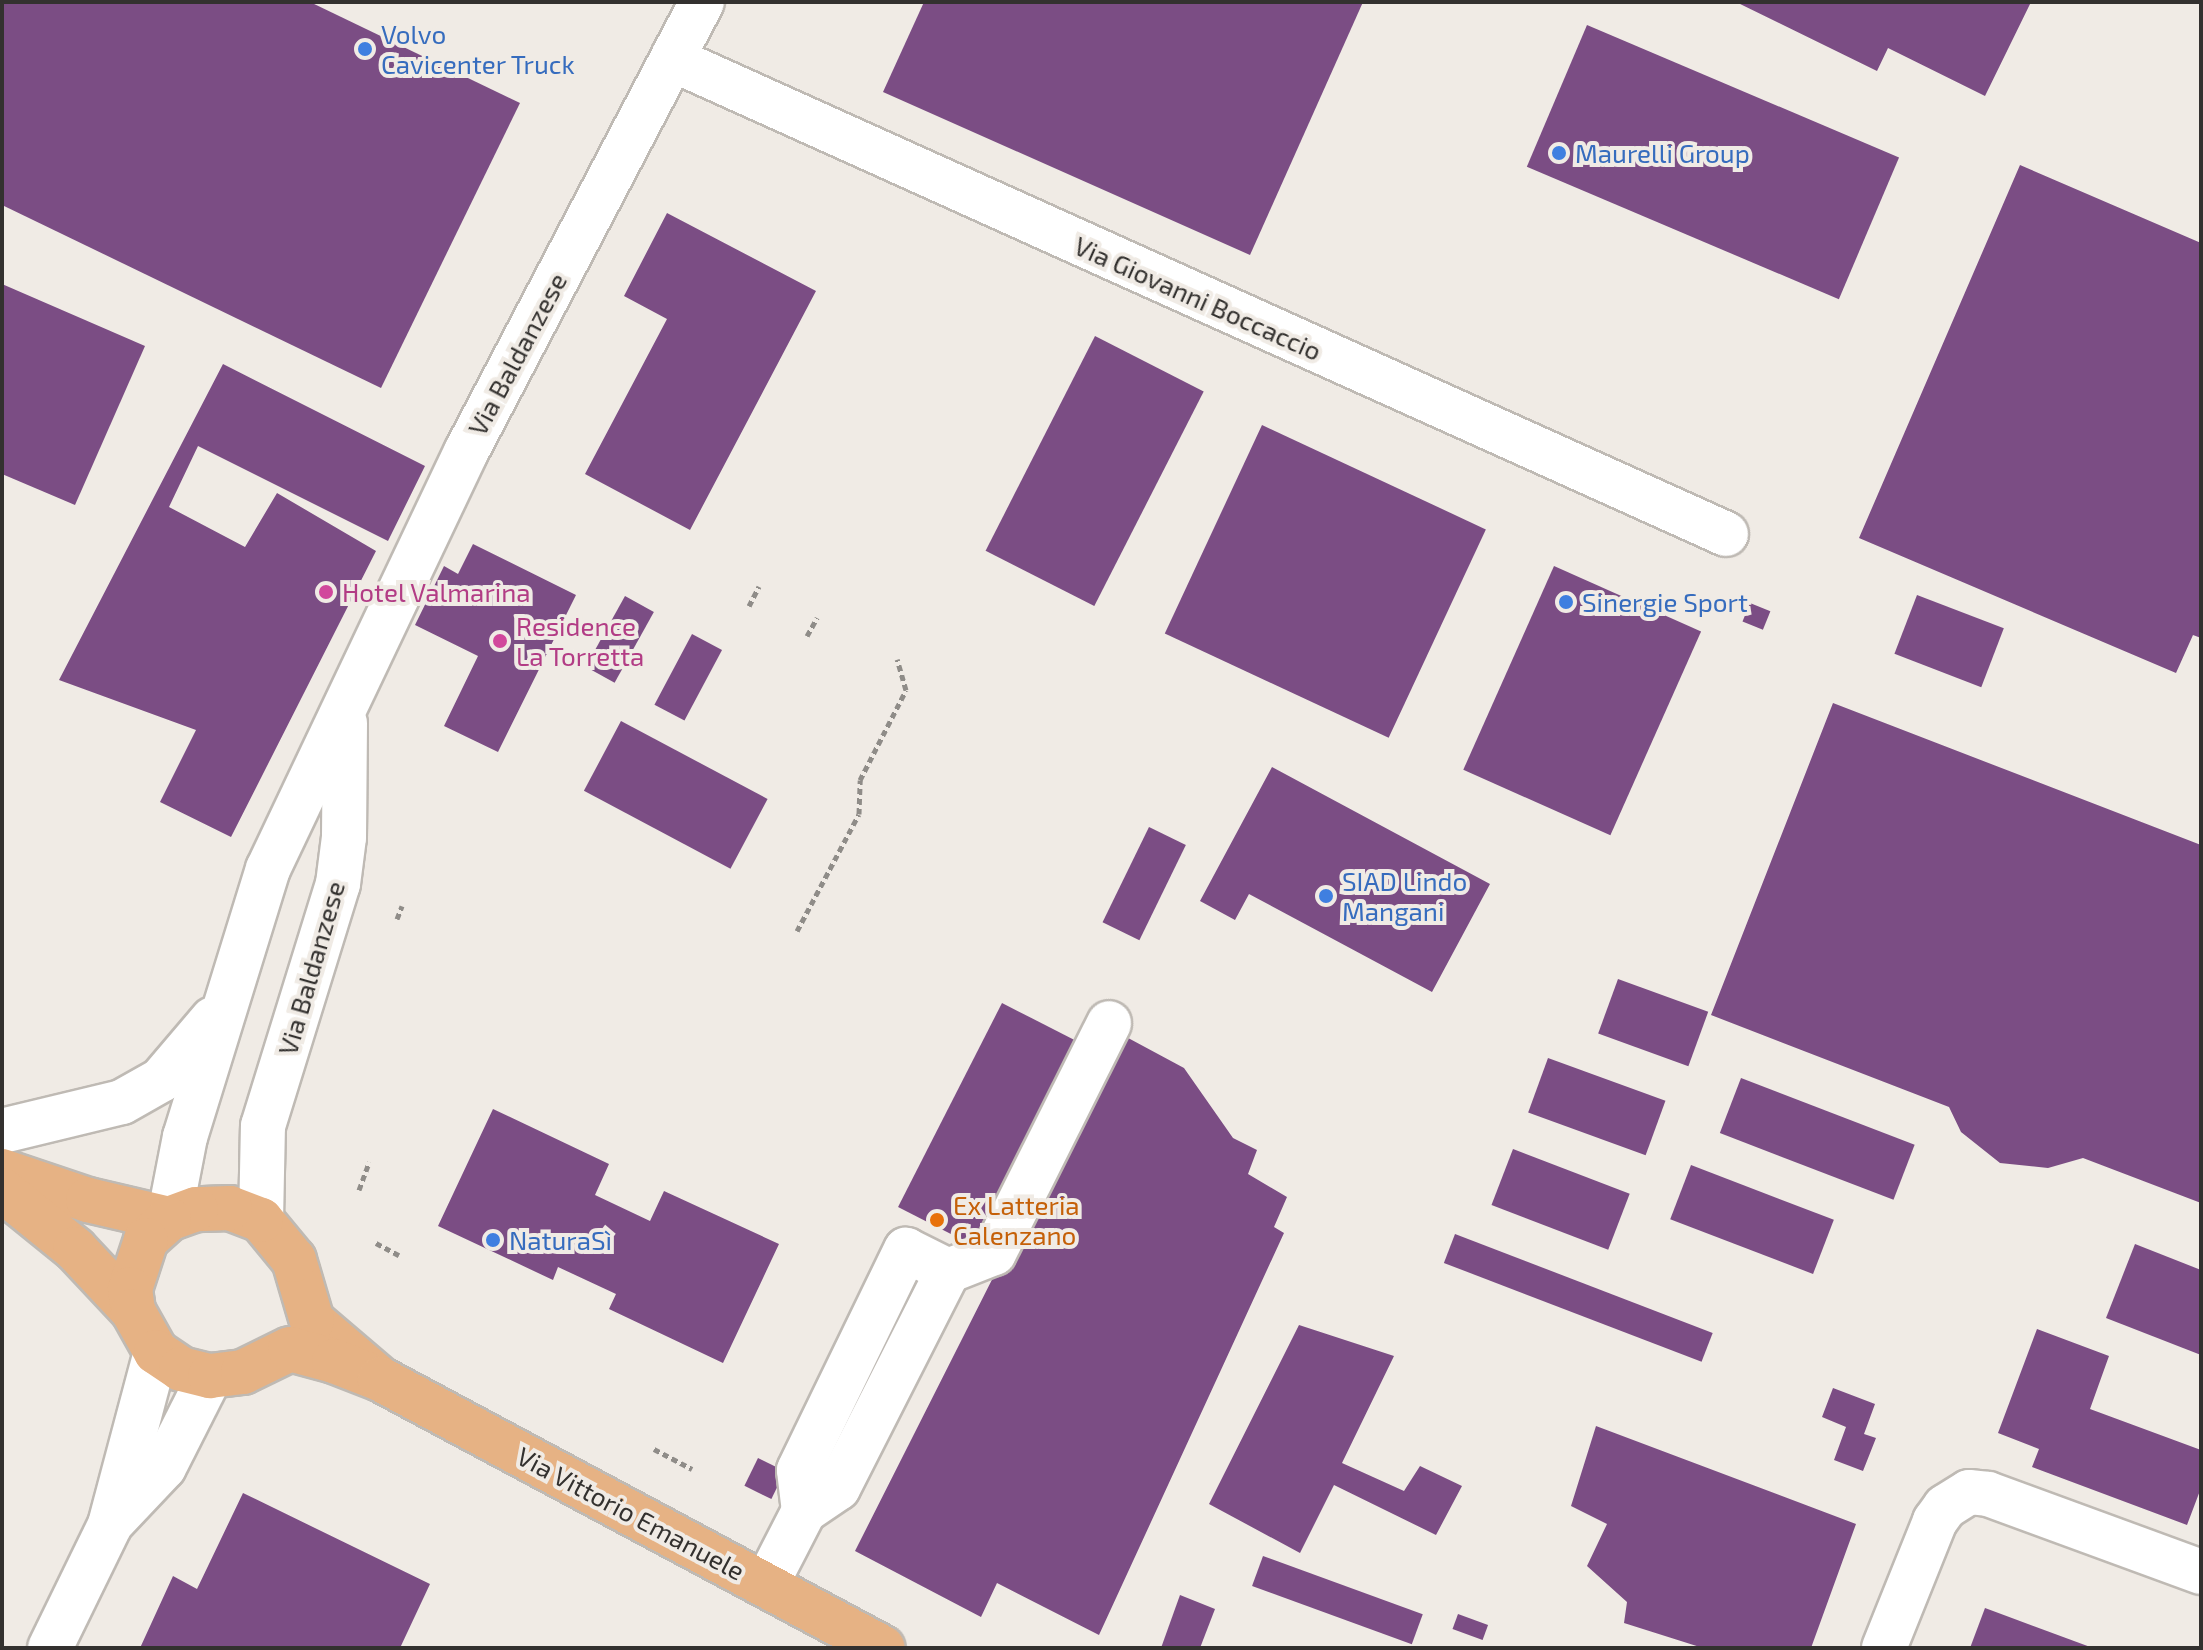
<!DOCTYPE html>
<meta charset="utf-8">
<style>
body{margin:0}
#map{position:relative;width:2203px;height:1650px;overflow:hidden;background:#f0ebe5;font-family:"Exo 2",sans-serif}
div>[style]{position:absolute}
.building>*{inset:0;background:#7b4d84;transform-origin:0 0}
.path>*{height:5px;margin-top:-2.5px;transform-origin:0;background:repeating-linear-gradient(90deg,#8f8c88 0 6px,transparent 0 10px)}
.roads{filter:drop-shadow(2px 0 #bfbab4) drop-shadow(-2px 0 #bfbab4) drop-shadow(0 2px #bfbab4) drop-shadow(0 -2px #bfbab4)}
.minor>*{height:44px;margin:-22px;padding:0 22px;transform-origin:22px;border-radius:22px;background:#fff}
.major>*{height:44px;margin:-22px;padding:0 22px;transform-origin:22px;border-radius:22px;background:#e6b284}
.dots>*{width:22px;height:22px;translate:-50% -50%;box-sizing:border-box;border:4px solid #f0ebe5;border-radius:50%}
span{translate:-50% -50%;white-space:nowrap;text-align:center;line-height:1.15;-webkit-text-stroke:8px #f0ebe5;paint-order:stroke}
.shop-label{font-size:26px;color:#366cbe}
.left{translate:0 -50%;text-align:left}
.street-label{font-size:26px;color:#33312f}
.hotel-label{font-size:26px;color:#b23c85}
.food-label{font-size:26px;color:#c56008}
.frame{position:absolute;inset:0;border:4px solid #33312f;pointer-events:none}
</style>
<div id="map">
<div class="building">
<div style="clip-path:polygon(2px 2px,310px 2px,520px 103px,381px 388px,2px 205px)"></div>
<div style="clip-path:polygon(924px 2px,1363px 2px,1250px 255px,883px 92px)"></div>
<div style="clip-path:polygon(1736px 2px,2031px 2px,1985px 96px,1888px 48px,1877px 71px)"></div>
<div style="left:1587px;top:25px;width:339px;height:154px;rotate:23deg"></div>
<div style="clip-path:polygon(2020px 165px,2201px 243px,2201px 638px,2193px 635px,2176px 673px,1859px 538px)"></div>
<div style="clip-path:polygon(667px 213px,816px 291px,690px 530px,585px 474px,667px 319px,624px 296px)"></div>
<div style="clip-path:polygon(2px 284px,145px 346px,75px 505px,2px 474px)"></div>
<div style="left:1095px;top:336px;width:122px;height:241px;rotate:27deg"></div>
<div style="clip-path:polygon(223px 364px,425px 466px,388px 541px,198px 446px,169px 507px,245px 547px,277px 493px,376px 551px,231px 837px,160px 802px,196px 730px,59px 680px)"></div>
<div style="left:1262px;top:425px;width:247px;height:230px;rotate:25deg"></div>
<div style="clip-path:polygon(473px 544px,576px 595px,498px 752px,444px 726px,478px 656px,415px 625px,444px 566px,458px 574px)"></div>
<div style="left:1554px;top:566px;width:161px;height:223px;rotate:24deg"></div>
<div style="left:1917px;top:595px;width:93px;height:63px;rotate:21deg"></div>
<div style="left:625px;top:596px;width:33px;height:81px;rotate:29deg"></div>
<div style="left:1750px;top:603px;width:22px;height:20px;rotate:22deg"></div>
<div style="left:692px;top:634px;width:34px;height:80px;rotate:28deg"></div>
<div style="clip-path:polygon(1833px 703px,2201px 845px,2201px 1203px,2083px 1158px,2048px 1168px,2000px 1163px,1961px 1132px,1949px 1107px,1711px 1015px)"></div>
<div style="left:621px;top:721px;width:166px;height:79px;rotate:28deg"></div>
<div style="clip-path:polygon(1272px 767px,1490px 884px,1432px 992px,1249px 894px,1235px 920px,1200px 901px)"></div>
<div style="left:1149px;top:827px;width:41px;height:106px;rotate:26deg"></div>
<div style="left:1618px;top:979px;width:96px;height:58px;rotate:20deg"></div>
<div style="left:1002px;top:1003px;width:89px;height:229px;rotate:27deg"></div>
<div style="clip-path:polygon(1117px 1032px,1184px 1068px,1233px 1138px,1257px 1150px,1248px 1174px,1287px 1197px,1274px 1227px,1284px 1233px,1099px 1635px,997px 1583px,981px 1617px,855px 1551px)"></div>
<div style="left:1548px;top:1058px;width:125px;height:58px;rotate:20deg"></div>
<div style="left:1741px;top:1078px;width:186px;height:59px;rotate:21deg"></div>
<div style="clip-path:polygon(493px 1109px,609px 1164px,595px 1195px,650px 1221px,664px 1191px,779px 1244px,723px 1363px,609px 1309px,616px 1294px,558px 1267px,553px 1280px,438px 1226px)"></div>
<div style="left:1513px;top:1149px;width:125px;height:60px;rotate:21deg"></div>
<div style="left:1691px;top:1165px;width:153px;height:58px;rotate:21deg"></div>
<div style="left:1455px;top:1234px;width:276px;height:31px;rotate:21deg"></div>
<div style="clip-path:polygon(2135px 1244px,2201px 1270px,2201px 1355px,2106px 1318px)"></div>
<div style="clip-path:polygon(1299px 1325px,1394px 1356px,1342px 1463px,1404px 1491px,1420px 1466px,1462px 1486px,1436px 1535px,1334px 1485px,1300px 1553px,1209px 1504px)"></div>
<div style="clip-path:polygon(2037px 1329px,2109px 1356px,2090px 1409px,2201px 1450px,2201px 1488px,2187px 1525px,2032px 1467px,2039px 1449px,1998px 1433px)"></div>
<div style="clip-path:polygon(1833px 1388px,1875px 1404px,1864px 1434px,1876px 1438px,1863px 1471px,1834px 1460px,1846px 1427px,1822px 1417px)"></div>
<div style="clip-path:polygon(1596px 1426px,1856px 1524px,1811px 1648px,1703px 1648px,1624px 1623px,1627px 1602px,1587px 1566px,1607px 1524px,1571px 1506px)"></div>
<div style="left:758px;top:1458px;width:30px;height:31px;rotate:26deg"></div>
<div style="clip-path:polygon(243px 1493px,430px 1584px,400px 1648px,140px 1648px,173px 1576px,197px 1589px)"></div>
<div style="left:1263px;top:1556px;width:170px;height:32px;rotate:20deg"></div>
<div style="clip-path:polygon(1180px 1595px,1215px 1609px,1200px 1648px,1161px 1648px)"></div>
<div style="clip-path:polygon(1985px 1608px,2093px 1648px,1970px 1648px)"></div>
<div style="left:1458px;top:1614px;width:32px;height:16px;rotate:20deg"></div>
</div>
<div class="path">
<div style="left:749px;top:606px;width:22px;rotate:-63deg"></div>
<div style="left:807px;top:636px;width:21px;rotate:-61deg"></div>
<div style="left:397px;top:919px;width:14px;rotate:-69deg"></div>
<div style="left:797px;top:931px;width:132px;rotate:-62.1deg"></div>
<div style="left:859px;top:814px;width:34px;rotate:-88deg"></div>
<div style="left:860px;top:780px;width:101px;rotate:-62.9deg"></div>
<div style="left:906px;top:690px;width:32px;rotate:-106deg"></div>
<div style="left:359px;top:1190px;width:30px;rotate:-70deg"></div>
<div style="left:376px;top:1243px;width:26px;rotate:28deg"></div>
<div style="left:654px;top:1449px;width:43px;rotate:27.8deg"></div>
</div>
<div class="roads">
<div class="minor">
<div style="left:672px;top:59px;width:1156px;rotate:24.26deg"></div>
<div style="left:2px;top:1131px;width:123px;rotate:-13.6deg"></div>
<div style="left:122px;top:1102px;width:45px;rotate:-29.4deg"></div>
<div style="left:161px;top:1080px;width:80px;rotate:-49.6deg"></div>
<div style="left:169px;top:1219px;width:84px;rotate:-79deg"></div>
<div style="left:185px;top:1137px;width:281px;rotate:-72.8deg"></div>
<div style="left:268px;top:869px;width:462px;rotate:-64.6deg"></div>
<div style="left:466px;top:452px;width:508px;rotate:-62.33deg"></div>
<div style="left:261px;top:1220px;width:94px;rotate:-88.8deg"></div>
<div style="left:263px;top:1126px;width:253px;rotate:-72.8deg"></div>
<div style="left:338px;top:884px;width:47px;rotate:-82.7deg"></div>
<div style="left:344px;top:837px;width:114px;rotate:-89.5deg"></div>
<div style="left:804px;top:1511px;width:41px;rotate:-97deg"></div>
<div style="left:799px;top:1470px;width:245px;rotate:-64.1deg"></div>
<div style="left:906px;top:1250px;width:47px;rotate:26.6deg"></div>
<div style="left:115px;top:1519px;width:71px;rotate:-46.7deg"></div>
<div style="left:164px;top:1467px;width:102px;rotate:-63.2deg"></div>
<div style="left:766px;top:1585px;width:83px;rotate:-62.8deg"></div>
<div style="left:804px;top:1511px;width:41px;rotate:-34.1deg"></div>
<div style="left:838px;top:1488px;width:243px;rotate:-63.1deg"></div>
<div style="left:948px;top:1271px;width:49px;rotate:-21.4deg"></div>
<div style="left:994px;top:1253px;width:257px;rotate:-63.4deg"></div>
<div style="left:50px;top:1648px;width:137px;rotate:-64deg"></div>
<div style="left:110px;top:1525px;width:179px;rotate:-75.1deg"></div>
<div style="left:1884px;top:1648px;width:137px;rotate:-68.1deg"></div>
<div style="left:1935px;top:1521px;width:17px;rotate:-54deg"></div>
<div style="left:1945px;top:1507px;width:28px;rotate:-32deg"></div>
<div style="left:1969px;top:1492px;width:19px;rotate:6deg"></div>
<div style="left:1988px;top:1494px;width:227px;rotate:20.1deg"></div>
</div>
<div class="major">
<div style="left:2px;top:1171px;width:91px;rotate:18.6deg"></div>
<div style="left:88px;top:1200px;width:83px;rotate:13.2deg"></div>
<div style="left:2px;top:1190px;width:94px;rotate:38.9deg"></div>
<div style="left:75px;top:1249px;width:85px;rotate:46.9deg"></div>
<div style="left:380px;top:1379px;width:89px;rotate:-139.5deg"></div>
<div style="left:312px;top:1321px;width:64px;rotate:-106.4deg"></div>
<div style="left:294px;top:1260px;width:52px;rotate:-129.5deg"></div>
<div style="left:261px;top:1220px;width:33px;rotate:-159deg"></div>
<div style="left:230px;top:1208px;width:34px;rotate:178deg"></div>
<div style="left:196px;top:1209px;width:29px;rotate:160deg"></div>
<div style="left:169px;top:1219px;width:31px;rotate:138deg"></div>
<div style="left:146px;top:1240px;width:52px;rotate:108.1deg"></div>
<div style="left:130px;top:1289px;width:22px;rotate:82deg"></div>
<div style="left:133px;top:1311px;width:47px;rotate:60.7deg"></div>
<div style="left:156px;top:1352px;width:30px;rotate:34deg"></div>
<div style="left:181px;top:1369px;width:30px;rotate:14deg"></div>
<div style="left:210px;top:1376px;width:33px;rotate:-7deg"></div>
<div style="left:243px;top:1372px;width:52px;rotate:-26.1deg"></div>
<div style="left:290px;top:1349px;width:46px;rotate:15.3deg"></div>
<div style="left:334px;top:1361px;width:49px;rotate:21.4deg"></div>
<div style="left:380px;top:1379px;width:570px;rotate:28.14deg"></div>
</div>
</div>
<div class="dots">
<div style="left:365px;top:49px;background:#3f7fe0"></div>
<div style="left:1559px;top:153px;background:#3f7fe0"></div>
<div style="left:326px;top:592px;background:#d1479c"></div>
<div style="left:1566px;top:602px;background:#3f7fe0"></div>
<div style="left:500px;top:641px;background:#d1479c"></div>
<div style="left:1326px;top:896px;background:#3f7fe0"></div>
<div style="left:937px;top:1220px;background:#e8710a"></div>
<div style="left:493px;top:1240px;background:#3f7fe0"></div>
</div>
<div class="shop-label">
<span class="left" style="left:381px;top:49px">Volvo<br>Cavicenter Truck</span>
<span class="left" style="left:1575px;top:153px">Maurelli Group</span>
<span class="left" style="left:1582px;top:602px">Sinergie Sport</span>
<span class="left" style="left:1342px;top:896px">SIAD Lindo<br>Mangani</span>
<span class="left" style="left:509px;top:1240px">NaturaSì</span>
</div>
<div class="street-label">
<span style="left:1198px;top:298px;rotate:24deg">Via Giovanni Boccaccio</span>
<span style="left:517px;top:354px;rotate:-62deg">Via Baldanzese</span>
<span style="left:311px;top:968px;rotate:-74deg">Via Baldanzese</span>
<span style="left:631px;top:1513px;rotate:28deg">Via Vittorio Emanuele</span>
</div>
<div class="hotel-label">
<span class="left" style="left:342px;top:592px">Hotel Valmarina</span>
<span class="left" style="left:516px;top:641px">Residence<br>La Torretta</span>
</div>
<div class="food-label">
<span class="left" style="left:953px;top:1220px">Ex Latteria<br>Calenzano</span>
</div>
<div class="frame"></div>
</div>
